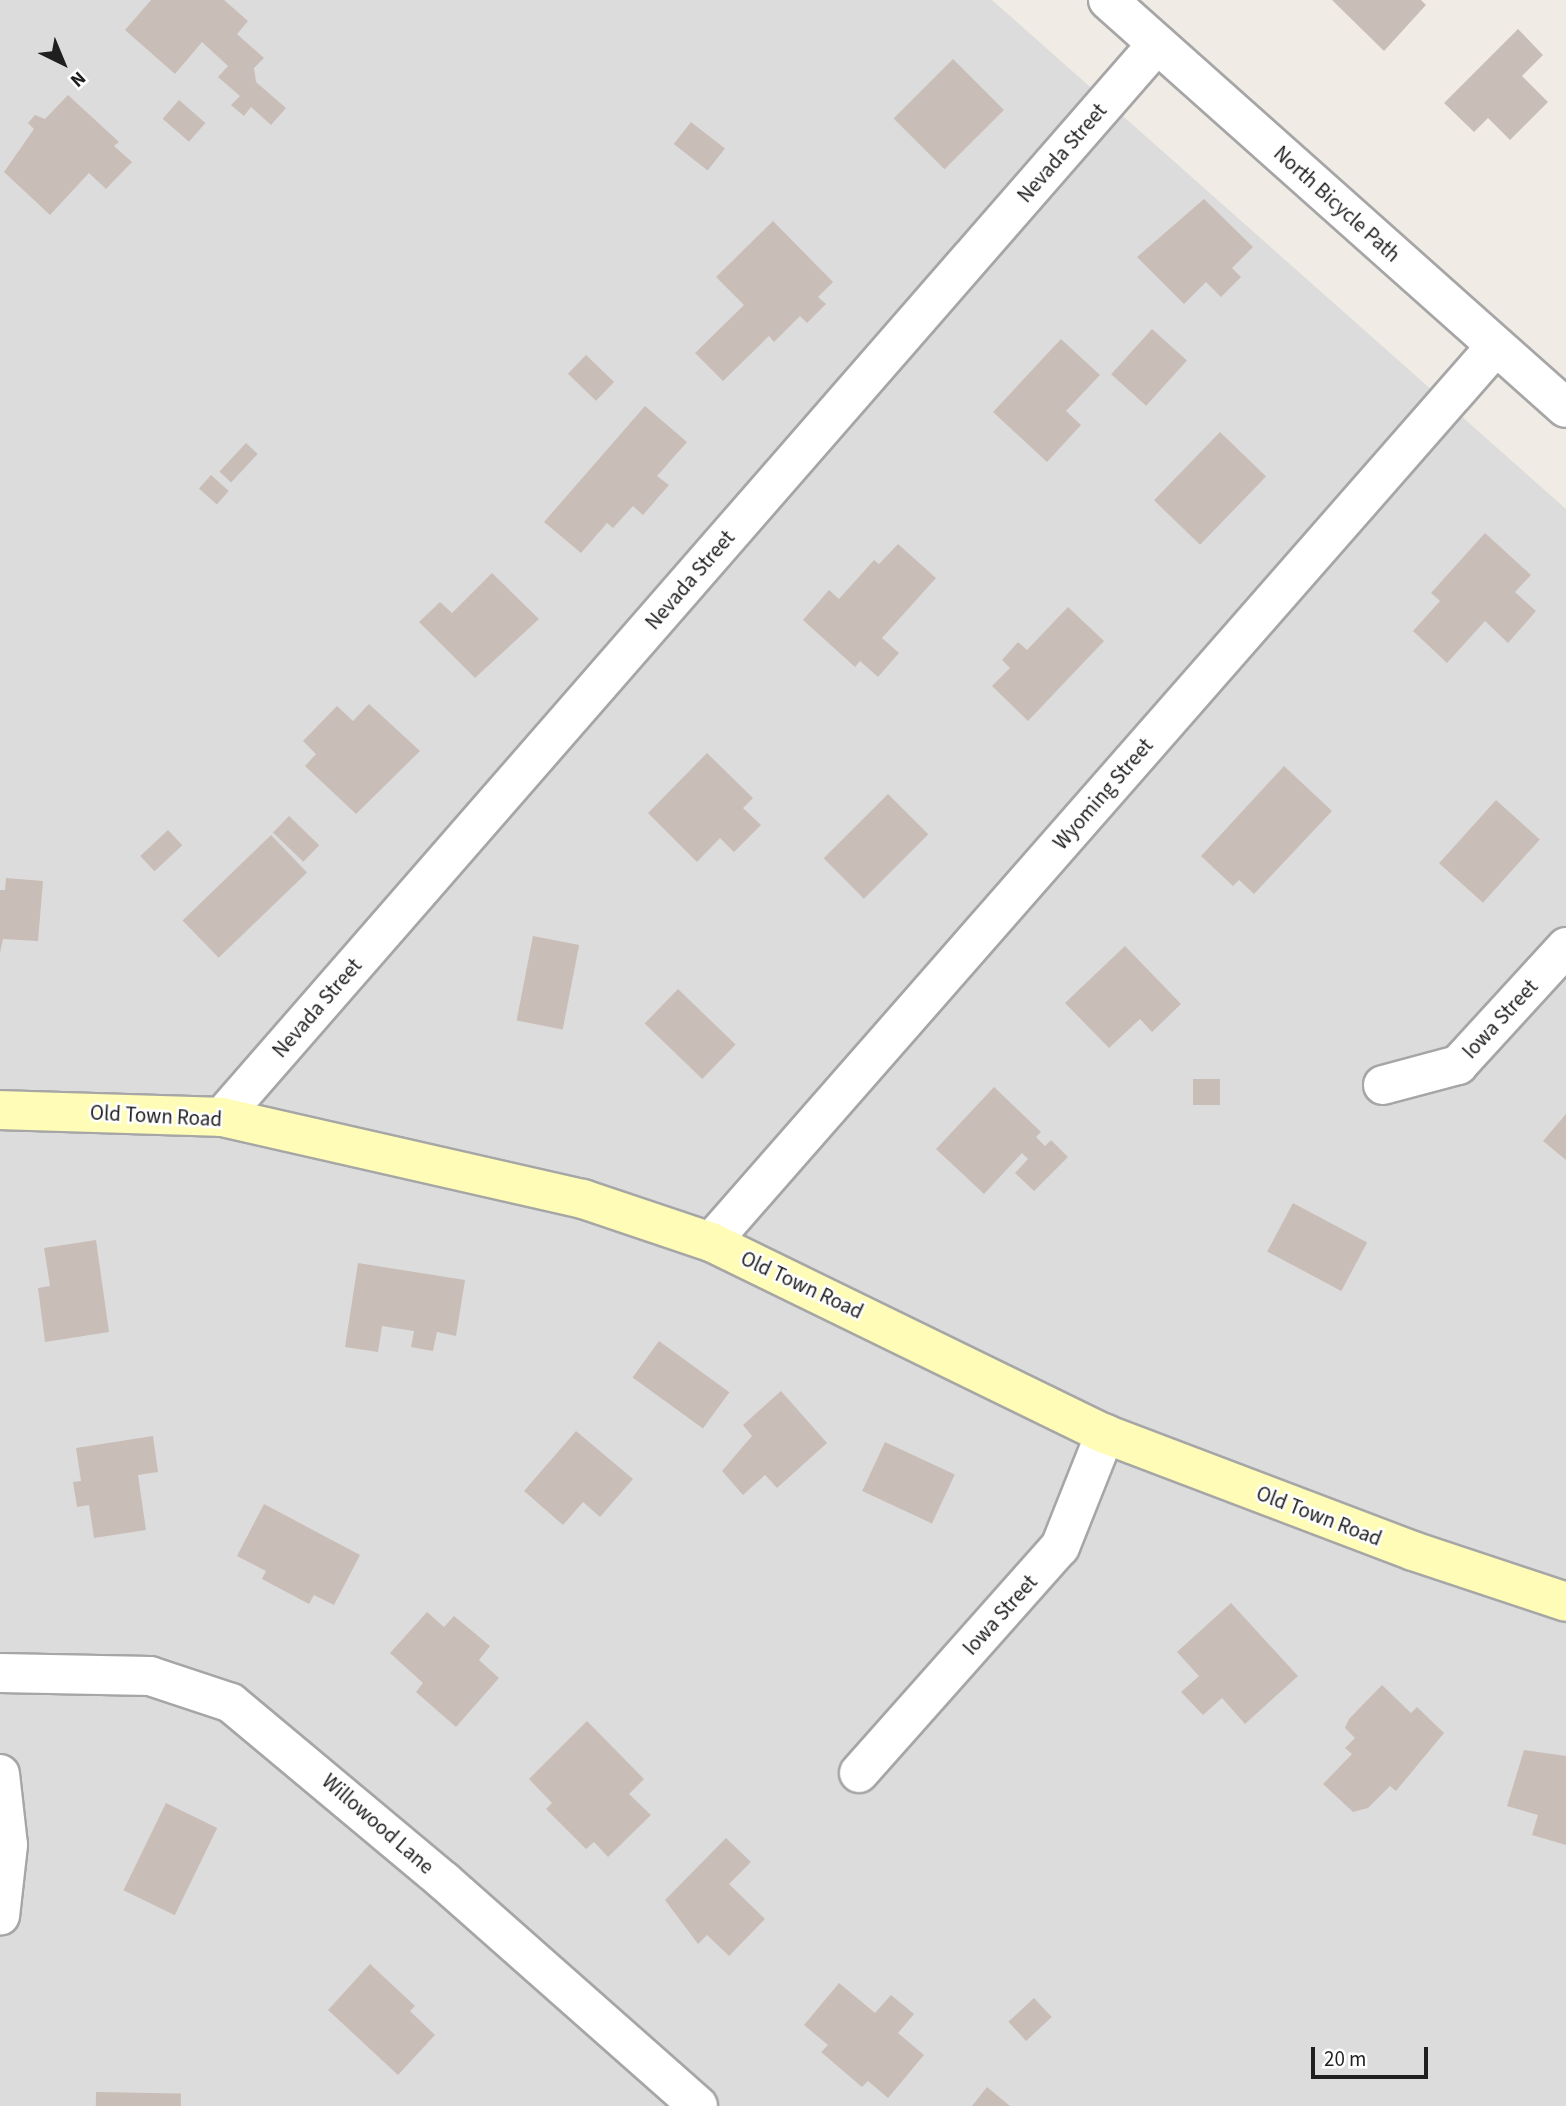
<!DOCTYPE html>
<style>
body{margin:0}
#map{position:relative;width:1566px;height:2106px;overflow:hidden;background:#f0ece5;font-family:"Source Sans 3",sans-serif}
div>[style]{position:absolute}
.residential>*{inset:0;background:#dddcdc}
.building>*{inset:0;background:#c9bdb7;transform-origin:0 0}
.roads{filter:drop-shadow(2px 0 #a6a6a6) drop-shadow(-2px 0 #a6a6a6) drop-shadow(0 2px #a6a6a6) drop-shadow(0 -2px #a6a6a6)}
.minor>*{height:38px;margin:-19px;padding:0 19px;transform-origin:19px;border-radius:19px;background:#fff}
.tertiary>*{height:38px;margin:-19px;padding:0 19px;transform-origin:19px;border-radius:19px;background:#fff}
.secondary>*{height:38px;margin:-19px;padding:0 19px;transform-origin:19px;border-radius:19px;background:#fefcb6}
span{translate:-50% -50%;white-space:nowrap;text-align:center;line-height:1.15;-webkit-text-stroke:5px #fff;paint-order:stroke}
.street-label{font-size:21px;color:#1f1f1f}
.north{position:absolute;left:28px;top:28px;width:70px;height:70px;-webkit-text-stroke:5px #fff;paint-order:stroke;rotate:137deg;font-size:19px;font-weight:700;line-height:28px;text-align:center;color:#1f1f1f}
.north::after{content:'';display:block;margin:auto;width:24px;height:32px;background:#1f1f1f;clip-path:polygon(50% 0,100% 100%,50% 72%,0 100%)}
.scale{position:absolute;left:1311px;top:2047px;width:117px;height:32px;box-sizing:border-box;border:4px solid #1f1f1f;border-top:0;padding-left:9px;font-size:21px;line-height:24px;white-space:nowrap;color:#1f1f1f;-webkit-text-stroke:5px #fff;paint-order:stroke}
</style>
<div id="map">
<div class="residential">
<div style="clip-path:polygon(0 0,992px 0,1566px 509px,1566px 2106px,0 2106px)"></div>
</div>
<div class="building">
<div style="clip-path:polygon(151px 0,224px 0,248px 21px,237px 34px,264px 58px,254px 68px,256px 82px,286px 108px,271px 125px,251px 107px,244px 116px,231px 105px,240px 96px,218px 77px,228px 66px,202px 42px,175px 74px,125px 30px)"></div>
<div style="clip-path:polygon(1332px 0,1421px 0,1426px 5px,1384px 51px)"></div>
<div style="clip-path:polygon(1518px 29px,1543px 55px,1522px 76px,1548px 102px,1510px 140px,1488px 118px,1474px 132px,1444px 103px)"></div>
<div style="left:953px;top:59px;width:72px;height:84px;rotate:45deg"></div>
<div style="clip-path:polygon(68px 95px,119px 142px,114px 146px,132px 162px,106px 189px,89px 173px,50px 215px,4px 172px,34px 129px,28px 123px,35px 115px,45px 119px)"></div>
<div style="left:179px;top:100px;width:35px;height:25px;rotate:41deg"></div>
<div style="left:691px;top:122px;width:43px;height:28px;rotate:38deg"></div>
<div style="clip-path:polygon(1204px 199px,1253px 247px,1232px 268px,1241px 277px,1221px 297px,1206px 282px,1184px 304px,1137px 257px)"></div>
<div style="clip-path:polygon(773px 221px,833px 282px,818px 297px,826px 304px,807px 323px,800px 316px,774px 342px,769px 336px,723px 381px,695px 353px,744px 305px,716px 277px)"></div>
<div style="left:1152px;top:329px;width:47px;height:61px;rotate:42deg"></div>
<div style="clip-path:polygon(1061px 339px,1100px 375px,1066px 411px,1081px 425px,1047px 462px,993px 412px)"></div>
<div style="left:586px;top:355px;width:39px;height:26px;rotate:44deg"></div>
<div style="clip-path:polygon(645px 406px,687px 442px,657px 476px,669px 485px,643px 515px,633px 506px,613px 528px,607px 523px,581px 553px,544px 522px)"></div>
<div style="left:1220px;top:432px;width:64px;height:95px;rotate:44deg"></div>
<div style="left:246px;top:443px;width:16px;height:39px;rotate:43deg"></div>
<div style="left:211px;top:475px;width:24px;height:18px;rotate:42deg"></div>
<div style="clip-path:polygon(1485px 533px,1531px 575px,1515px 592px,1536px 611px,1508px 643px,1485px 621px,1447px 663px,1413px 631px,1440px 601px,1431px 593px)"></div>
<div style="clip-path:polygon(898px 544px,936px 578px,882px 638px,899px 653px,878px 677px,860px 661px,855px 667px,803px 620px,829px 590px,839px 599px,874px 560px,879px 564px)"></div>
<div style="clip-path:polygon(492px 573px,539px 619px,475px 678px,419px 622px,440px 602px,452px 613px)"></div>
<div style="clip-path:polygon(1068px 607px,1104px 641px,1028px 721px,992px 686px,1010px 668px,1002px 660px,1018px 642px,1027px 650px)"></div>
<div style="clip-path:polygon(369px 704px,420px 751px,356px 814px,305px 766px,316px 754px,303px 741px,337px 706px,353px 721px)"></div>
<div style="clip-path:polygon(707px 753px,753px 798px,743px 808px,761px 825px,734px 852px,720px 838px,697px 862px,648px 813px)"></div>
<div style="clip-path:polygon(1284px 766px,1332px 811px,1254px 894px,1239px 880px,1233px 886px,1201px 856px)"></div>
<div style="left:888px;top:794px;width:57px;height:91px;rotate:45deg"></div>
<div style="left:1496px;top:800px;width:59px;height:85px;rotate:42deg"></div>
<div style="left:289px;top:816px;width:42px;height:23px;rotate:44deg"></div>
<div style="left:168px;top:830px;width:21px;height:38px;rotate:47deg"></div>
<div style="left:271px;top:835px;width:52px;height:123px;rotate:46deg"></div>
<div style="clip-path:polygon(6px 878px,43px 881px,38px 941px,3px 939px,0 953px,0 890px,5px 890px)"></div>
<div style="left:533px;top:936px;width:47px;height:86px;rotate:11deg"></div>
<div style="clip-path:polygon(1125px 946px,1181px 1004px,1152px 1032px,1140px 1019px,1109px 1048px,1065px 1003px)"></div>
<div style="left:678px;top:989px;width:80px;height:48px;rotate:44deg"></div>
<div style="left:1193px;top:1079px;width:27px;height:26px"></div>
<div style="clip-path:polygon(994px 1087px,1041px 1132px,1036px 1137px,1045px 1146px,1051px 1140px,1068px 1157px,1034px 1191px,1015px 1173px,1028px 1159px,1022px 1153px,984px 1194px,936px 1149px)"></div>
<div style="clip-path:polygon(1566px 1114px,1566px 1160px,1543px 1141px)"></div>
<div style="left:1293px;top:1203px;width:84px;height:55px;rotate:28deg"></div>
<div style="clip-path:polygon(96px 1240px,109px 1332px,45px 1342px,38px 1288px,50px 1286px,44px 1248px)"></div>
<div style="clip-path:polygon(358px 1263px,465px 1280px,456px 1336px,437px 1332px,433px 1351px,411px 1347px,414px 1331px,382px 1326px,378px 1352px,345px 1347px)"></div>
<div style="left:659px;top:1341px;width:87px;height:45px;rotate:36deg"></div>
<div style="clip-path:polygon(781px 1391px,827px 1443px,777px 1488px,765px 1475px,743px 1495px,722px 1471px,752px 1436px,743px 1425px)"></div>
<div style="clip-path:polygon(576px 1431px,633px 1479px,600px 1517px,583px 1502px,563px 1525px,524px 1491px)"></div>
<div style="clip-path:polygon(153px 1436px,158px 1472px,138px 1475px,146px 1530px,94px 1538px,89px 1505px,77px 1507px,73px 1482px,81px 1481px,76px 1448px)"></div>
<div style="left:885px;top:1442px;width:77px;height:54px;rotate:25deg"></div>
<div style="clip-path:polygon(264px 1504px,360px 1555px,334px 1605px,314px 1595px,309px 1604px,262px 1579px,266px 1571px,237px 1556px)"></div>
<div style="clip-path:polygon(1231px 1603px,1298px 1676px,1245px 1724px,1222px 1698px,1203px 1715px,1181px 1692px,1199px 1676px,1177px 1652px)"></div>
<div style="clip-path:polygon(427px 1612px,444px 1627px,454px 1616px,490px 1646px,479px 1660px,499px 1678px,456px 1727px,416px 1692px,423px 1683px,390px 1653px)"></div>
<div style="clip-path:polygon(1382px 1685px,1411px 1713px,1417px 1707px,1444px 1733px,1396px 1791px,1390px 1786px,1368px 1808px,1353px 1812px,1323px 1784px,1352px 1754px,1345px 1748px,1355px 1738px,1345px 1728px,1349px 1719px)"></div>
<div style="clip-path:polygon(587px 1721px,644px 1779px,629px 1794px,651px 1815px,608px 1857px,594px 1842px,586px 1849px,546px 1809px,552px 1803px,529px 1779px)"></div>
<div style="clip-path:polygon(1524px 1750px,1566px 1756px,1566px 1845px,1532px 1835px,1538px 1815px,1507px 1806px)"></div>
<div style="left:166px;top:1803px;width:57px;height:97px;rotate:26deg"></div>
<div style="clip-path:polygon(726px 1838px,751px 1862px,729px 1884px,765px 1919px,729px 1956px,707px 1935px,698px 1944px,665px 1900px)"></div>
<div style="clip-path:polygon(370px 1964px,415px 2006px,410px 2011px,435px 2035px,398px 2075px,328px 2010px)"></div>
<div style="clip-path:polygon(839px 1983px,875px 2013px,891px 1995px,914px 2014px,898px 2033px,924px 2055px,888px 2098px,868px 2081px,862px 2087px,821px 2052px,828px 2045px,804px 2025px)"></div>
<div style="left:1034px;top:1998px;width:26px;height:35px;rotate:47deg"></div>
<div style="clip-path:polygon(987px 2087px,1010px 2106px,972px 2106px)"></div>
<div style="left:96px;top:2092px;width:85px;height:14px;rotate:1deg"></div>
</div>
<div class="roads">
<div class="minor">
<div style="left:1383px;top:1085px;width:78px;rotate:-14.9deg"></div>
<div style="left:1458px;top:1065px;width:160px;rotate:-47.5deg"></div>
<div style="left:222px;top:1117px;width:1423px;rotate:-48.93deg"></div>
<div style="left:711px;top:1242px;width:1191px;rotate:-48.78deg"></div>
<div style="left:0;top:1673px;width:150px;rotate:1.1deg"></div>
<div style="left:150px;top:1676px;width:85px;rotate:18.4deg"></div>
<div style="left:231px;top:1703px;width:278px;rotate:39.9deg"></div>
<div style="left:444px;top:1881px;width:339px;rotate:41.5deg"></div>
<div style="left:859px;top:1773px;width:302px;rotate:-48.4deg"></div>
<div style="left:1060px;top:1547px;width:122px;rotate:-68.3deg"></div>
<div style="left:0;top:1774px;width:71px;rotate:83.6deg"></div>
<div style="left:8px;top:1845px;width:71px;rotate:96.4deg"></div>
</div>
<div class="tertiary">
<div style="left:1108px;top:0;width:613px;rotate:41.7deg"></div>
</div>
<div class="secondary">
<div style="left:0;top:1110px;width:222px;rotate:1.8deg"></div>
<div style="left:222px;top:1117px;width:370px;rotate:12.8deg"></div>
<div style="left:583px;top:1199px;width:135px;rotate:18.6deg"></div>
<div style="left:711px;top:1242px;width:438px;rotate:26deg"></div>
<div style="left:1105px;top:1434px;width:329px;rotate:20.8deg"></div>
<div style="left:1413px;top:1551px;width:161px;rotate:18.4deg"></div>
</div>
</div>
<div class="street-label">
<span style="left:1062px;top:153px;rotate:-49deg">Nevada Street</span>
<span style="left:1337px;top:204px;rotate:42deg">North Bicycle Path</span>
<span style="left:690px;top:580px;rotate:-49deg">Nevada Street</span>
<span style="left:1103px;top:794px;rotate:-49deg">Wyoming Street</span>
<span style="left:317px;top:1008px;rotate:-49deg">Nevada Street</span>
<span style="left:1500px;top:1019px;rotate:-47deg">Iowa Street</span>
<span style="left:156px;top:1116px;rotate:3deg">Old Town Road</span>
<span style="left:802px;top:1285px;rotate:25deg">Old Town Road</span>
<span style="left:1319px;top:1516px;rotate:21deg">Old Town Road</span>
<span style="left:1000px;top:1615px;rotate:-48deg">Iowa Street</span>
<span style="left:378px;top:1824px;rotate:41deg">Willowood Lane</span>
</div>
<div class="north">N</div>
<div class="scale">20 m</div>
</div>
